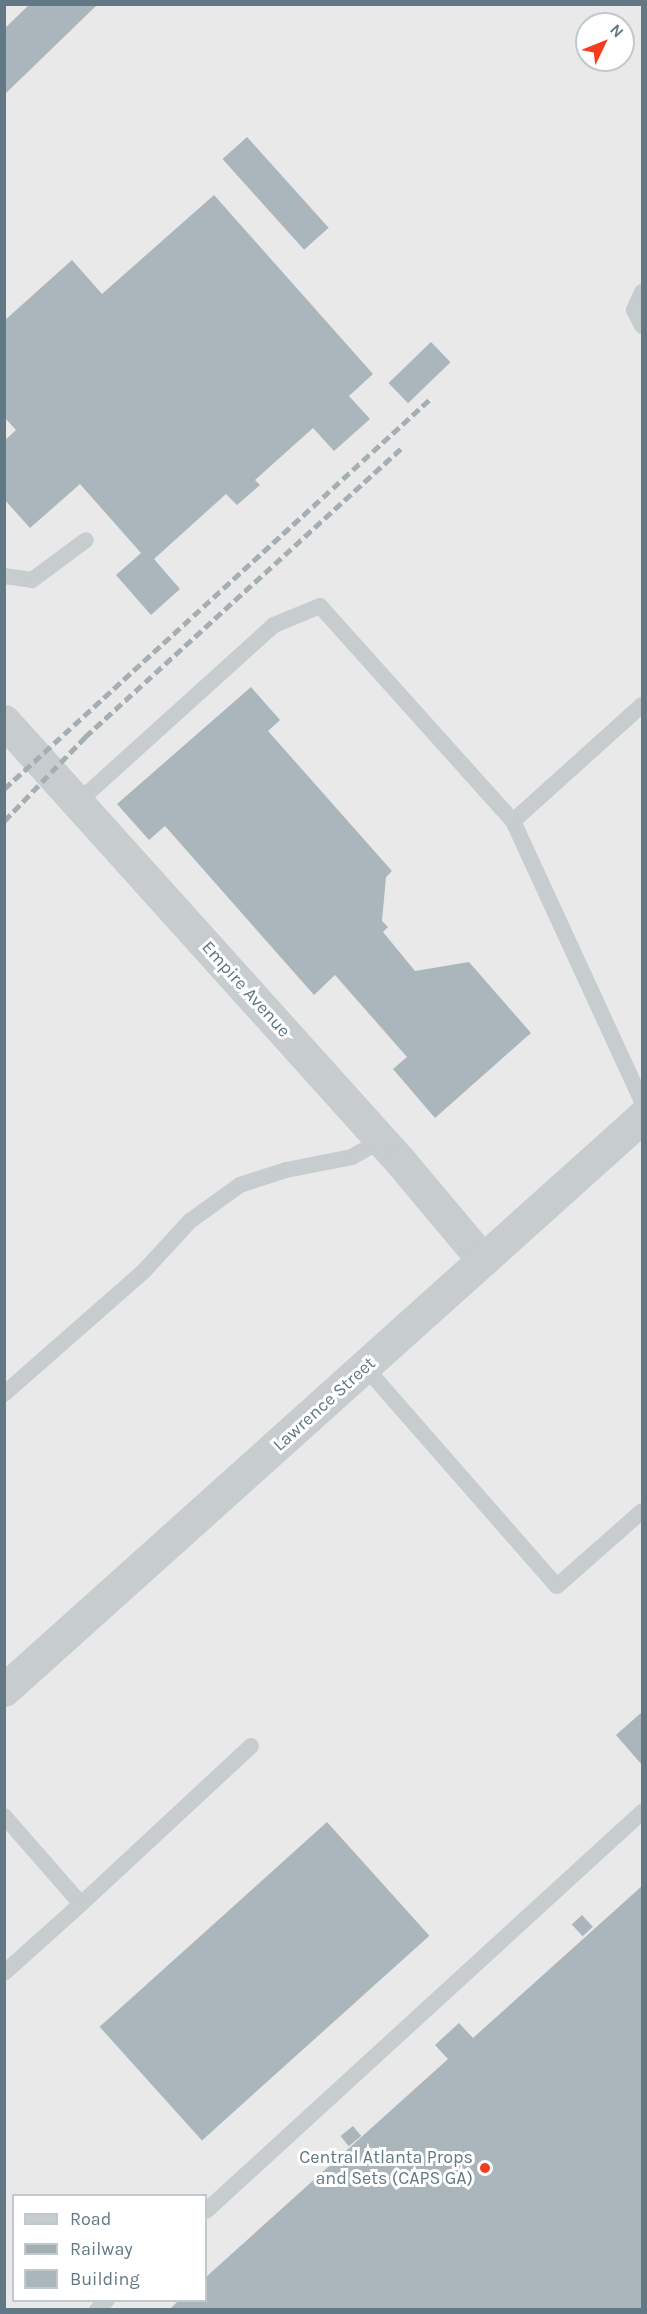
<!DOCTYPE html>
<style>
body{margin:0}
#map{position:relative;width:647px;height:2314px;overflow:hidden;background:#faf9f7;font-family:Karla,sans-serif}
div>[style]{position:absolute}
.built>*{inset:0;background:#e8e9e8}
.building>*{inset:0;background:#abb6bc;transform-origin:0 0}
.lane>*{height:16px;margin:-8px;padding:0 8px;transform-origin:8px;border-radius:8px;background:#c7cccf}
.street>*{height:33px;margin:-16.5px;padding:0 16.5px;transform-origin:16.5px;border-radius:16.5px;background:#c7cccf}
.rail>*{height:4.5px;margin-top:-2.25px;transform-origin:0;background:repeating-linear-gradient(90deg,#a5aeb3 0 9px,transparent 0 13.5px)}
.dots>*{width:16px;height:16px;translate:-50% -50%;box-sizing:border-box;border:3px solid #fff;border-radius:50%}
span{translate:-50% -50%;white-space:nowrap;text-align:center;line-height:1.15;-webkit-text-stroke:6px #fff;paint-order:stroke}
.street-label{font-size:18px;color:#627985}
.poi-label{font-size:18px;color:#627985}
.right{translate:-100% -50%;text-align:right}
.frame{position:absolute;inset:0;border:6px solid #627985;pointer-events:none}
.legend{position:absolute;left:12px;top:2194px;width:195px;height:108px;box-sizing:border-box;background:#fff;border:2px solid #c0c9ce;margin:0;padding:8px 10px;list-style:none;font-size:18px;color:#627985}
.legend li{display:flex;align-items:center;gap:12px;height:30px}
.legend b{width:30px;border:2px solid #c0c9ce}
.north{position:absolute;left:575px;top:12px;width:60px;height:60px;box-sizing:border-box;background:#fff;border:2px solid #c0c9ce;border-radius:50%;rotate:47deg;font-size:16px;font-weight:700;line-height:24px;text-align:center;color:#627985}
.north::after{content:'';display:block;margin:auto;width:21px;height:27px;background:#f33d1e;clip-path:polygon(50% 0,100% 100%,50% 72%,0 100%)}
</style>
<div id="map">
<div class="built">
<div style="clip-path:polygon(evenodd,5px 5px,642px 5px,642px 2309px,5px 2309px,5px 5px,587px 24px,623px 24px,623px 60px,587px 60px,587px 24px,5px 5px,14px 2196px,206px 2196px,206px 2300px,14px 2300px,14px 2196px)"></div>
</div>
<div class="building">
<div style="clip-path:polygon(30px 4px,98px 4px,4px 95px,4px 29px)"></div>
<div style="left:247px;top:137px;width:122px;height:33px;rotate:48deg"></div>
<div style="clip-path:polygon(214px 195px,373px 374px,349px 396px,370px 419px,334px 451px,313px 428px,255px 480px,260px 485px,237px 505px,226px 494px,154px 559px,180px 589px,151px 615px,116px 575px,141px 553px,80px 484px,30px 528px,4px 499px,4px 441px,16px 430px,4px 417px,4px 321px,72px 260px,102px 294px)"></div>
<div style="left:431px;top:342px;width:28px;height:59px;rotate:46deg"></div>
<div style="clip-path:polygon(251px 687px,280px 720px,268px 731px,392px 871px,386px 877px,382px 921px,388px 927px,383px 932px,415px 971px,469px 962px,531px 1033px,435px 1118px,393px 1069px,407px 1057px,335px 975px,314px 995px,165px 826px,149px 840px,117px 804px)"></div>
<div style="clip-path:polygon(642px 1712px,642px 1765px,616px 1735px)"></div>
<div style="left:327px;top:1822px;width:153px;height:306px;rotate:48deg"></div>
<div style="clip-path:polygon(642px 1886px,642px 2310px,169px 2310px,179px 2300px,206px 2300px,206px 2277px,448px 2059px,435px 2045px,459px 2023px,473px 2038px)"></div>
<div style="left:582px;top:1915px;width:16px;height:14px;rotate:47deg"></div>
<div style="left:353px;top:2126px;width:13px;height:16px;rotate:51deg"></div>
</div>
<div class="lane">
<div style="left:642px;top:292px;width:20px;rotate:114deg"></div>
<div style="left:634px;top:310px;width:18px;rotate:63deg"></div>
<div style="left:4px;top:576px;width:28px;rotate:8deg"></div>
<div style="left:32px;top:580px;width:67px;rotate:-36.5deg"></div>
<div style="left:642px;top:705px;width:173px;rotate:138deg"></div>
<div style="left:513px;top:821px;width:309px;rotate:65.3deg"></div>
<div style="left:78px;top:802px;width:264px;rotate:-42.1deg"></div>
<div style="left:274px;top:625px;width:50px;rotate:-22.4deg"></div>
<div style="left:320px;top:606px;width:289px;rotate:48.1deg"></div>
<div style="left:365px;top:1367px;width:291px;rotate:48.8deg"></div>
<div style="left:557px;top:1586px;width:113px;rotate:-41.4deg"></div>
<div style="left:4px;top:1394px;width:186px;rotate:-41.3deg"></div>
<div style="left:144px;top:1271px;width:68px;rotate:-47.4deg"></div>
<div style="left:190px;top:1221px;width:62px;rotate:-35.8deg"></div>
<div style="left:240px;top:1185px;width:48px;rotate:-18.1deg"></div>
<div style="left:286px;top:1170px;width:67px;rotate:-11.1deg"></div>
<div style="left:352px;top:1157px;width:34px;rotate:-30deg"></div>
<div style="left:4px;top:1816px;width:117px;rotate:48.8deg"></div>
<div style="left:81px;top:1904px;width:232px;rotate:-42.9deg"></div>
<div style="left:4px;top:1973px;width:103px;rotate:-41.9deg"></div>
<div style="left:206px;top:2211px;width:591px;rotate:-42.46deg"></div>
<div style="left:97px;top:2310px;width:14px;rotate:-45deg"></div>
</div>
<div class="street">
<div style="left:4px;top:721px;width:592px;rotate:48.01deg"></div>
<div style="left:400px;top:1161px;width:129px;rotate:50deg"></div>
<div style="left:4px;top:1690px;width:858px;rotate:-41.93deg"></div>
</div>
<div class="rail">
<div style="left:4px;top:789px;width:576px;rotate:-42.47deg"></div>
<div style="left:4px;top:821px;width:117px;rotate:-46deg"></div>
<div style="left:85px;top:737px;width:429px;rotate:-42.4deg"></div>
</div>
<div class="dots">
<div style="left:485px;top:2168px;background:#f33d1e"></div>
</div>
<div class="street-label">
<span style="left:246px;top:989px;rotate:48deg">Empire Avenue</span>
<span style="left:324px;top:1404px;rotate:-42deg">Lawrence Street</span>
</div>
<div class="poi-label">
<span class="right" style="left:473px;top:2168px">Central Atlanta Props<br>and Sets (CAPS GA)</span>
</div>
<div class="frame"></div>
<ul class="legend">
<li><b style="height:8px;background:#c7cccf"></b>Road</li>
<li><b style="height:8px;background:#a5aeb3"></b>Railway</li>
<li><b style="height:16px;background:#abb6bc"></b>Building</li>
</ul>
<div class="north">N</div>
</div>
